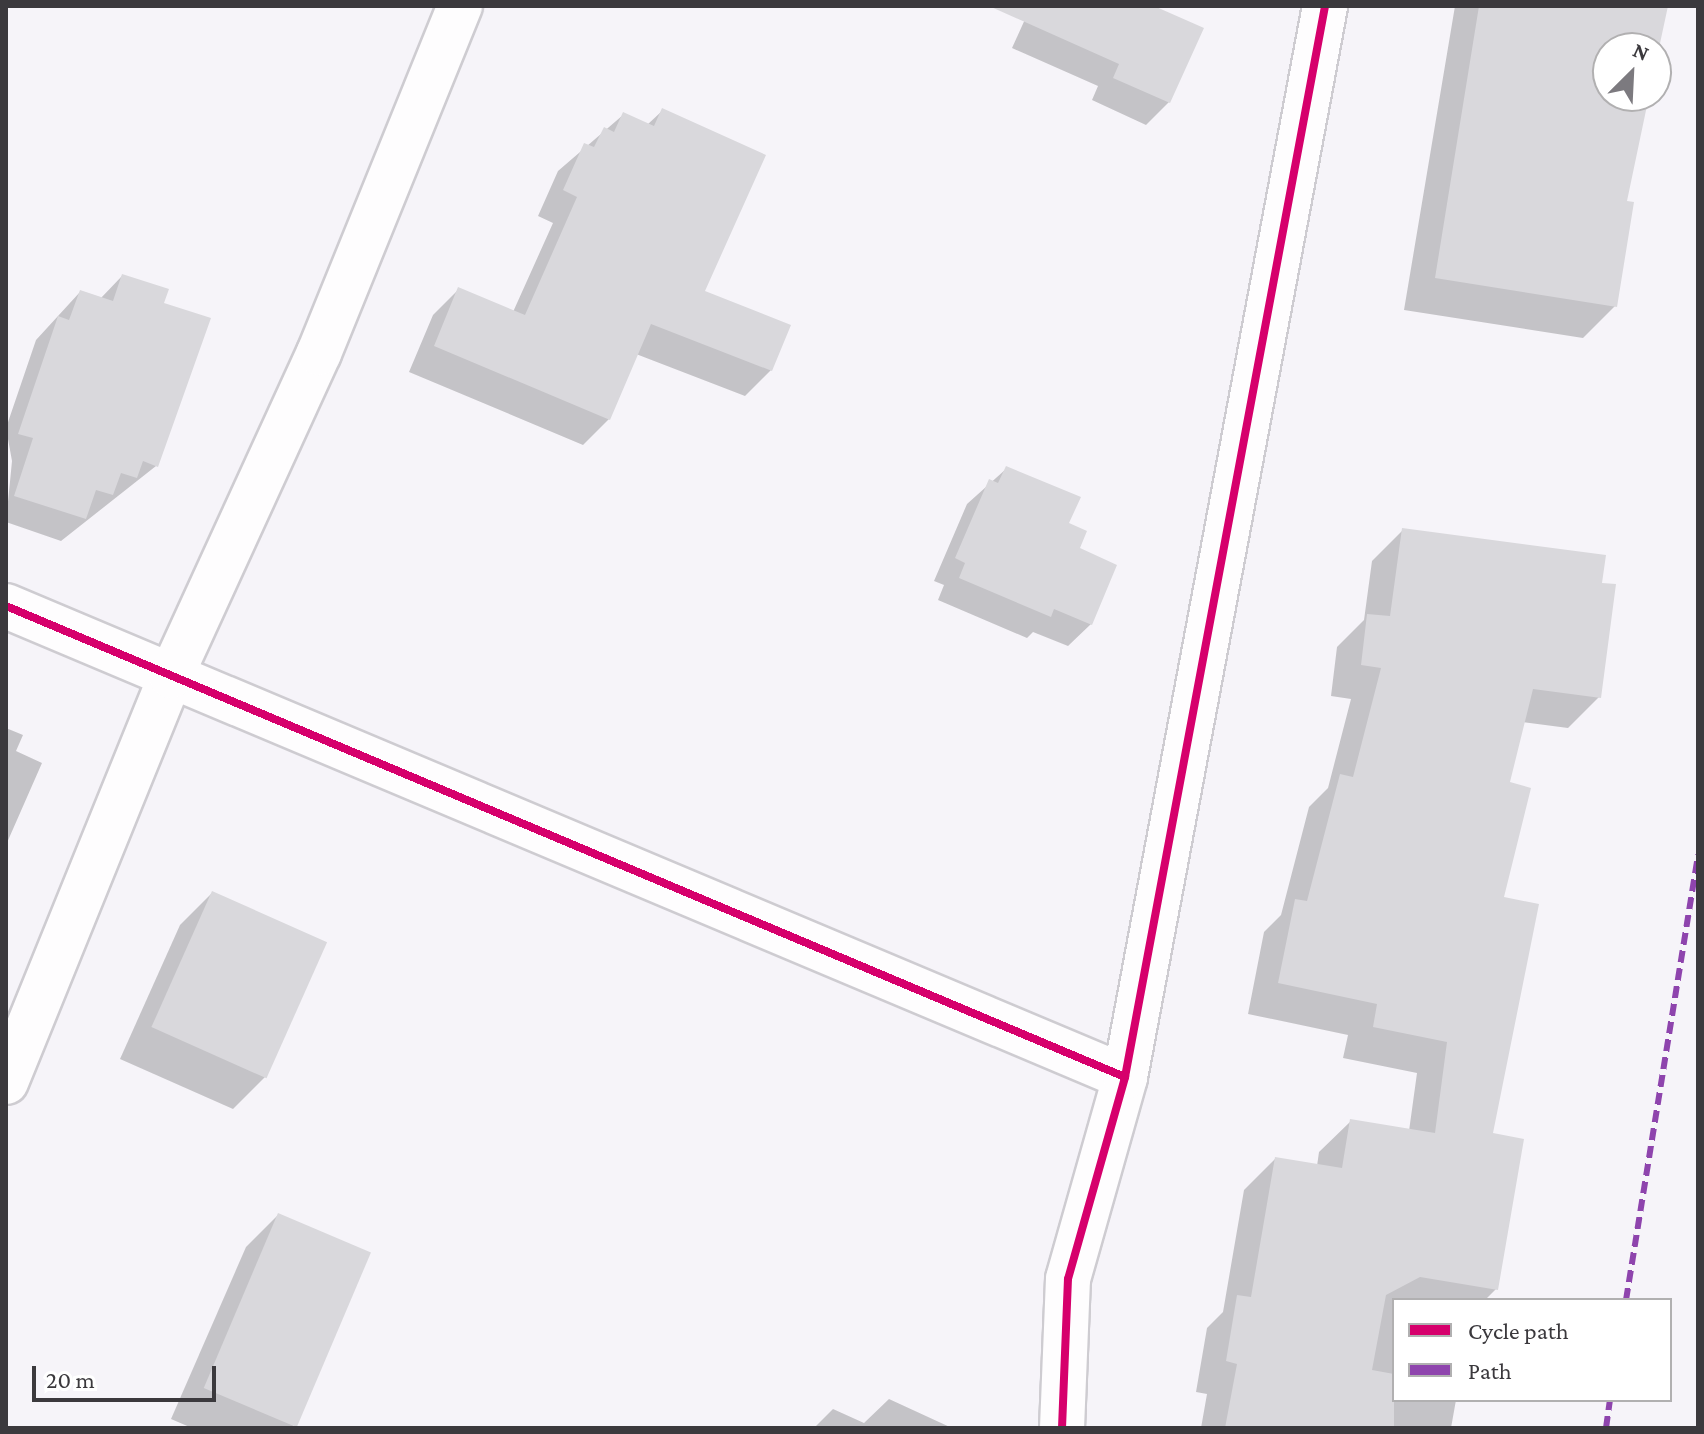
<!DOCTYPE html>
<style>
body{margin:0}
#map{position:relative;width:1704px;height:1434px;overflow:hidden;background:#f6f4f9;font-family:"Crimson Pro",serif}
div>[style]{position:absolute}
.shadow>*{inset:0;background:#0003}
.building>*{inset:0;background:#d9d8dc;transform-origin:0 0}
.roads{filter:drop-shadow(2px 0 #ceccd1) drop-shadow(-2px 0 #ceccd1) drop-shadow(0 2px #ceccd1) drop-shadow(0 -2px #ceccd1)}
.minor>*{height:44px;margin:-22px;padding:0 22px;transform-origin:22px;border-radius:22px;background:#fefdfe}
.quiet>*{height:6px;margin-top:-3px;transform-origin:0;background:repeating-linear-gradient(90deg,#8e44ad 0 12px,transparent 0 18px)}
.cycleway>*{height:8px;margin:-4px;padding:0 4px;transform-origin:4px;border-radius:4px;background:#d6006c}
span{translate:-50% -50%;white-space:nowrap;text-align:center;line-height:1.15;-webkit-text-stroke:6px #fff;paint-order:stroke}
.frame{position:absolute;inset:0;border:8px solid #3b393d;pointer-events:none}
.legend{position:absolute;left:1392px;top:1298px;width:280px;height:104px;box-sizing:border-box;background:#fff;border:2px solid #b1b0b1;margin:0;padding:10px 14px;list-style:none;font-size:24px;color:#3b393d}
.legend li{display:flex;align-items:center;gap:16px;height:40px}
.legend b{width:40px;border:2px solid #b1b0b1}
.north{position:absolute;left:1592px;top:32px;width:80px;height:80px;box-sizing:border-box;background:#fff;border:2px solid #b1b0b1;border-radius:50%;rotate:24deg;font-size:22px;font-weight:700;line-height:32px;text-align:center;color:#3b393d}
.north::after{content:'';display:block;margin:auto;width:28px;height:36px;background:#7c7a7f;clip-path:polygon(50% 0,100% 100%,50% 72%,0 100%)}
.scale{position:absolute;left:32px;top:1366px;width:184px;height:36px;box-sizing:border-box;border:4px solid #3b393d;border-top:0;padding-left:10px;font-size:24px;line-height:28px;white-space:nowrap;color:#3b393d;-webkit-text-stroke:6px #fff;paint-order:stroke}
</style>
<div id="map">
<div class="shadow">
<div style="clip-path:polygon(1031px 6px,1158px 6px,1169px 102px,1146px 125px,1092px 100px,1098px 86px,1012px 48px)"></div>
<div style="clip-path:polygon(1455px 6px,1666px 6px,1656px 52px,1608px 48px,1608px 96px,1647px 96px,1613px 138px,1615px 306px,1583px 338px,1404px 310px)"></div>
<div style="clip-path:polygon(662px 111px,702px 292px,771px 370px,745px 396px,636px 354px,609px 419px,583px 445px,409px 372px,433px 315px,459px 289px,513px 312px,553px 223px,538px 216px,558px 171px,623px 115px,647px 125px)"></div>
<div style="clip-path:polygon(122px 276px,161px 304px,156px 466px,61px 541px,6px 522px,12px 461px,6px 428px,36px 340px,80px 292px,100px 299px)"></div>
<div style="clip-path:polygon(1006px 469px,1067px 524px,1091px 624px,1068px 646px,1033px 632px,1027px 638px,938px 600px,944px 585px,934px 581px,967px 504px)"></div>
<div style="clip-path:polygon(1403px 530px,1600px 584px,1599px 697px,1568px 728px,1523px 722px,1507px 783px,1490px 1135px,1496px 1289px,1485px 1300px,1394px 1300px,1394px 1400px,1456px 1400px,1451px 1428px,1201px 1428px,1207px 1394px,1196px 1392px,1207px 1328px,1223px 1312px,1244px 1190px,1275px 1159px,1317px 1166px,1319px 1152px,1351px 1121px,1409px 1131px,1417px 1073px,1343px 1058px,1348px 1035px,1248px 1014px,1264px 932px,1281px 915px,1309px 807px,1328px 788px,1351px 699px,1331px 696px,1337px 647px,1364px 620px,1372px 561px)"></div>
<div style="clip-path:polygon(6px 728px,23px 735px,16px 751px,42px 763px,6px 845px)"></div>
<div style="clip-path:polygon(212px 893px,325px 943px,265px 1077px,233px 1109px,120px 1059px,180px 925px)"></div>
<div style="clip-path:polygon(278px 1215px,293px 1426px,192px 1428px,171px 1419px,246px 1247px)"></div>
<div style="clip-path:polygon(889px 1399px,952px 1428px,814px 1428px,833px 1409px,864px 1423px)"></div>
</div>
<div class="building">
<div style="clip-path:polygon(989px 6px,1154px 6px,1204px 28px,1170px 103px,1113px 78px,1119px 64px)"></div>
<div style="clip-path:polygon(1479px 6px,1668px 6px,1656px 62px,1656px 48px,1608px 48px,1608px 96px,1649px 96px,1627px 201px,1634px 202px,1617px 307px,1435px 278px)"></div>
<div style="clip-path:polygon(662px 108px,766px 155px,705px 291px,791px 325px,772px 371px,651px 324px,610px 420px,434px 346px,458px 287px,525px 315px,577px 197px,563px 190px,584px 143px,594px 147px,604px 127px,614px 132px,623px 112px,654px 126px)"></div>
<div style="clip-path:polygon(122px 274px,169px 289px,164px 303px,211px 318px,158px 467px,143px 461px,137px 478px,121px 473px,113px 495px,96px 490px,86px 519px,14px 496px,33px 438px,18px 434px,58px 316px,69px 320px,80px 290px,113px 301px)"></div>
<div style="clip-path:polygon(1006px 466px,1081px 497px,1069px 523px,1087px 531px,1080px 548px,1117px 565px,1092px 625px,1054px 609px,1051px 617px,959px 578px,965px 563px,955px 558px,989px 479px,998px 483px)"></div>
<div style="clip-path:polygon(1402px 528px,1606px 555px,1602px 583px,1616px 584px,1601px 698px,1533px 689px,1510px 782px,1531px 788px,1504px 897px,1539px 904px,1493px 1133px,1524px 1139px,1498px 1290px,1420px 1277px,1386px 1295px,1372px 1370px,1394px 1374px,1394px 1428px,1225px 1428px,1237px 1364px,1226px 1361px,1237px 1295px,1251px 1297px,1275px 1157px,1342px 1168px,1350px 1119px,1435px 1133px,1447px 1042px,1373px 1027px,1377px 1004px,1278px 983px,1295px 899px,1307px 901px,1340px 774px,1353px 777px,1381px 668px,1361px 665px,1367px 614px,1390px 616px)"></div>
<div style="left:212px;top:891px;width:126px;height:149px;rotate:24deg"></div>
<div style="left:278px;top:1213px;width:101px;height:190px;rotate:23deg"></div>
</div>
<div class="roads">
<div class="minor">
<div style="left:6px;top:606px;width:1214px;rotate:22.83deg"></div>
<div style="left:6px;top:1082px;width:438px;rotate:-67.9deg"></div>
<div style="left:171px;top:676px;width:355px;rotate:-65.4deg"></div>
<div style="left:319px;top:353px;width:375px;rotate:-67.9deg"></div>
<div style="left:1062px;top:1428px;width:149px;rotate:-87.7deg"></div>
<div style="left:1068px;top:1279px;width:210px;rotate:-74.2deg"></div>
<div style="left:1125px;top:1077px;width:1090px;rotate:-79.42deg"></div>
</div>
</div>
<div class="quiet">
<div style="left:1626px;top:1300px;width:451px;rotate:-80.8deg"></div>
<div style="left:1606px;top:1428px;width:28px;rotate:-82deg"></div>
</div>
<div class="cycleway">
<div style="left:6px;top:606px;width:1214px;rotate:22.83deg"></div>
<div style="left:1062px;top:1428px;width:149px;rotate:-87.7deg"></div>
<div style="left:1068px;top:1279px;width:210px;rotate:-74.2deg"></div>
<div style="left:1125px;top:1077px;width:1090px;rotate:-79.42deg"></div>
</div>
<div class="frame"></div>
<ul class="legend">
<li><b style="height:10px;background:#d6006c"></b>Cycle path</li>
<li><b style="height:10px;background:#8e44ad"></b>Path</li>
</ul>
<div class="north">N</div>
<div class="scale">20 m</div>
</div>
